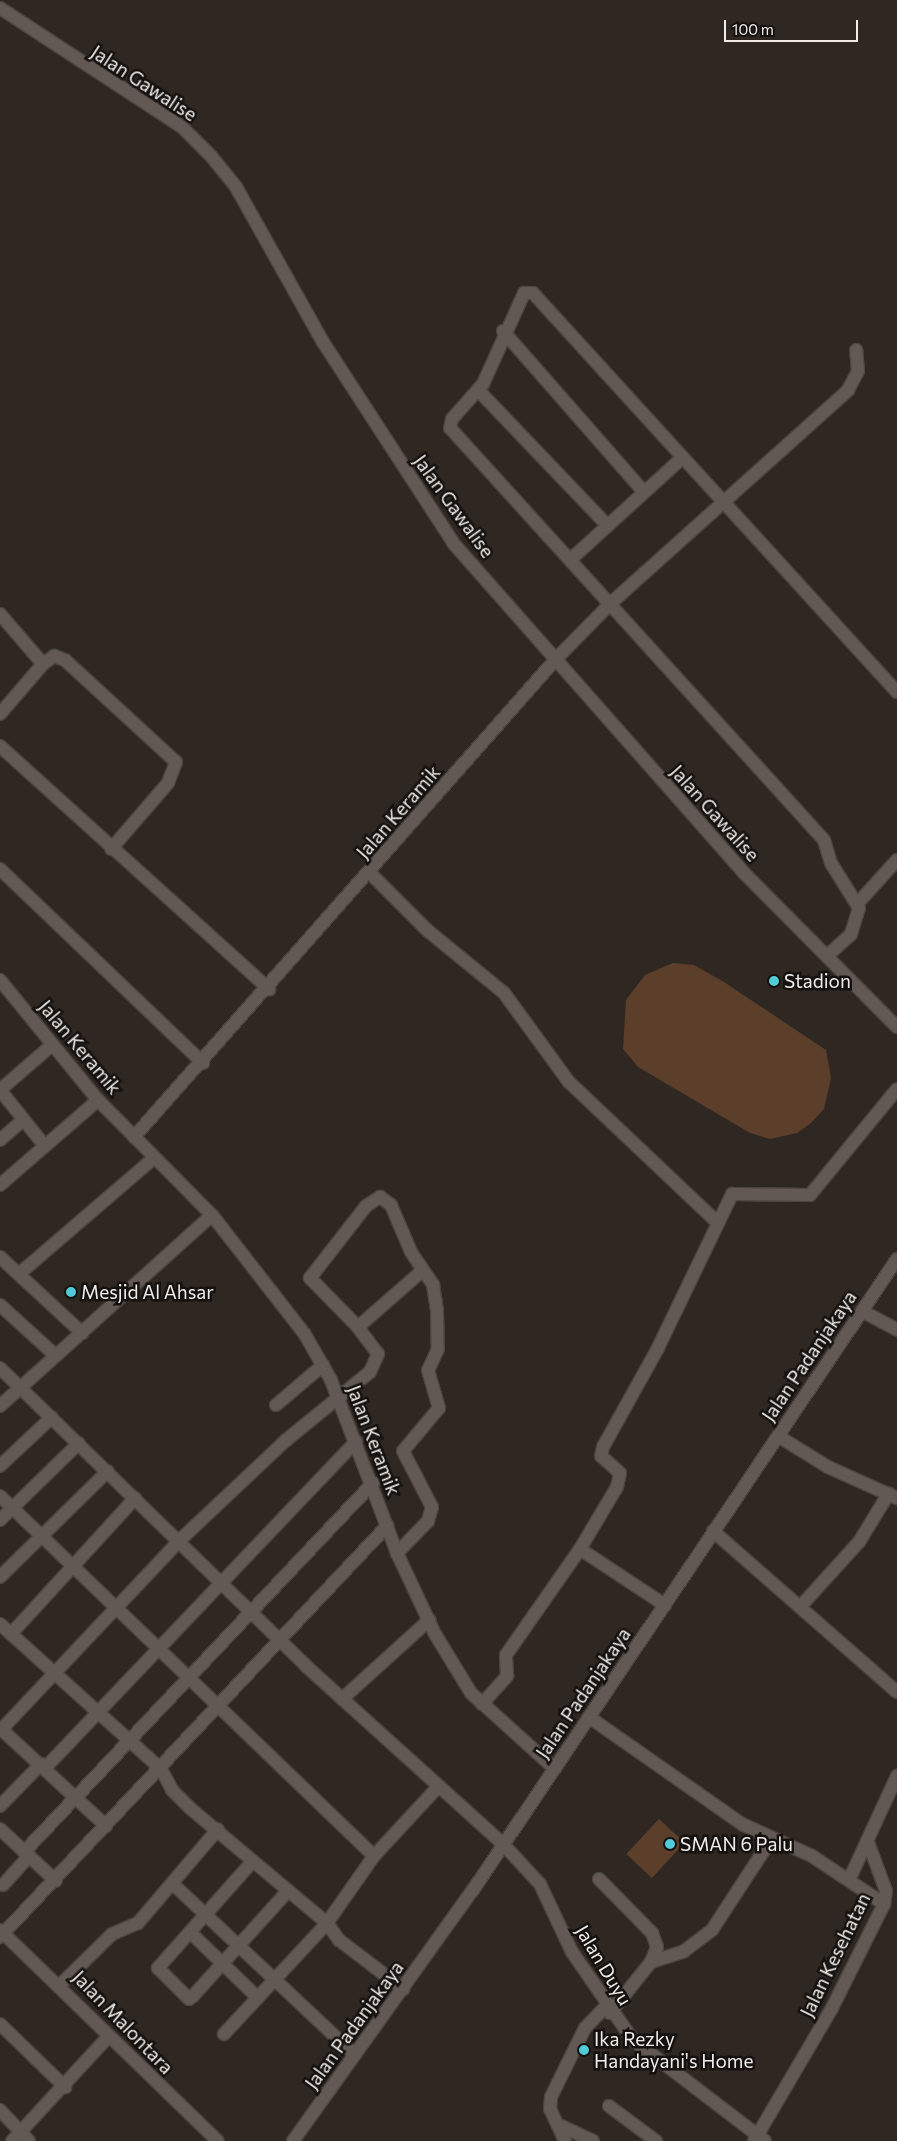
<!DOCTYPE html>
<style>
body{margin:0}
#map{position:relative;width:897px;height:2141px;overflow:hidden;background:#2f2722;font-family:Commissioner,sans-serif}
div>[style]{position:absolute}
.green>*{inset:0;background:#5c3f2a;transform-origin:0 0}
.roads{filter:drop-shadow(1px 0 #4b4541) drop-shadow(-1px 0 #4b4541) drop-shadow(0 1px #4b4541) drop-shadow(0 -1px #4b4541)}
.minor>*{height:12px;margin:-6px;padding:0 6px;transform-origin:6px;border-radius:6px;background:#625954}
.dots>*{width:14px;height:14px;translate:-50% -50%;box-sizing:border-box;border:2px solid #14110f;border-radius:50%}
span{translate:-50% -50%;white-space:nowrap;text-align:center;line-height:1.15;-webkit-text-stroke:5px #14110f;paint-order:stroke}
.street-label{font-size:19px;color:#f1ece8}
.poi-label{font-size:19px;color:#f1ece8}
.left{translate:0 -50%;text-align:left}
.scale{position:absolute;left:724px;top:20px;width:134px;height:22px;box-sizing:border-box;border:2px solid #f1ece8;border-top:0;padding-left:6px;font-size:15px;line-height:18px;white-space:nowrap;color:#f1ece8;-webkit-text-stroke:4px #14110f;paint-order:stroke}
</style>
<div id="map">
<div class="green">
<div style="clip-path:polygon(673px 963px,694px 965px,724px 982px,826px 1050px,831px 1078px,824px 1109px,810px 1124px,797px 1133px,770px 1139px,750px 1133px,638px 1067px,623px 1049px,626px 1000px,645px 975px)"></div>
<div style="left:659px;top:1819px;width:35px;height:48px;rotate:43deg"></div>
</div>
<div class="roads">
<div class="minor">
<div style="left:0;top:8px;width:217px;rotate:33.2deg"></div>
<div style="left:182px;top:127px;width:41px;rotate:45deg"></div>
<div style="left:211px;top:156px;width:40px;rotate:51deg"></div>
<div style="left:236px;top:187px;width:178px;rotate:60.7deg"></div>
<div style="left:323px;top:342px;width:241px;rotate:57deg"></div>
<div style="left:454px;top:544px;width:440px;rotate:48.6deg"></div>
<div style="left:745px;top:874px;width:216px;rotate:45.2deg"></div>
<div style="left:503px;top:331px;width:214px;rotate:48.8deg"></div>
<div style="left:478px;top:390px;width:188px;rotate:46.3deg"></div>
<div style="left:570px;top:560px;width:150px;rotate:-42.3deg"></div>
<div style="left:0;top:614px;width:66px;rotate:49.3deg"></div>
<div style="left:43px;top:664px;width:66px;rotate:130.7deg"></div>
<div style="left:43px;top:664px;width:14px;rotate:-36deg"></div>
<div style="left:54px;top:656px;width:12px;rotate:20deg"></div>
<div style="left:65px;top:660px;width:151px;rotate:42.6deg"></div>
<div style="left:176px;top:762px;width:22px;rotate:111deg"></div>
<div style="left:168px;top:783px;width:87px;rotate:130.8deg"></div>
<div style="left:0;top:746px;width:363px;rotate:42.1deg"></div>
<div style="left:0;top:869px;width:281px;rotate:43.7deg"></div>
<div style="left:370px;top:873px;width:81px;rotate:45deg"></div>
<div style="left:427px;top:930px;width:99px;rotate:39.3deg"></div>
<div style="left:504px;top:993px;width:110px;rotate:53.9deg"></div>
<div style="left:569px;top:1082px;width:204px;rotate:43.4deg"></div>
<div style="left:858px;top:903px;width:58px;rotate:-47.8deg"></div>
<div style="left:828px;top:955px;width:31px;rotate:-42deg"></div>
<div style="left:851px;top:934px;width:27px;rotate:-73deg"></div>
<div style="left:859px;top:908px;width:53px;rotate:-121.9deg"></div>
<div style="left:831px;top:863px;width:24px;rotate:-107deg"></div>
<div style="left:824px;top:840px;width:556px;rotate:-132.23deg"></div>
<div style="left:450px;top:428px;width:9px;rotate:-77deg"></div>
<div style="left:452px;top:419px;width:47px;rotate:-48.5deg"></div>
<div style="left:483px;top:384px;width:100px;rotate:-65.7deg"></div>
<div style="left:524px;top:293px;width:9px"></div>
<div style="left:533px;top:293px;width:540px;rotate:47.63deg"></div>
<div style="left:0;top:980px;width:155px;rotate:50.8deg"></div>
<div style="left:98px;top:1100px;width:162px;rotate:45.3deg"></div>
<div style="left:212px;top:1215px;width:150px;rotate:52.1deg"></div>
<div style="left:304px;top:1333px;width:54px;rotate:60.1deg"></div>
<div style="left:331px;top:1380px;width:185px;rotate:69.1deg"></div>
<div style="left:397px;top:1553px;width:89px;rotate:64.9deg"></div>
<div style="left:435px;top:1634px;width:69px;rotate:58.6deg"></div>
<div style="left:471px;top:1693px;width:113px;rotate:42.1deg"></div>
<div style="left:0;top:1090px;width:70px;rotate:51.3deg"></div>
<div style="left:0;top:1090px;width:69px;rotate:-40.9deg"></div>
<div style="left:134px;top:1137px;width:636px;rotate:-48.57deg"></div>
<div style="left:555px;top:660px;width:80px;rotate:-45.5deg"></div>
<div style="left:611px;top:603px;width:319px;rotate:-41.9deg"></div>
<div style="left:848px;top:390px;width:21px;rotate:-62deg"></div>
<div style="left:858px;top:371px;width:21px;rotate:-95deg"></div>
<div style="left:0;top:1140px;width:29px;rotate:-41deg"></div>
<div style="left:0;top:1185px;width:130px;rotate:-40.9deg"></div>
<div style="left:0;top:1257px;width:112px;rotate:42.8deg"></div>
<div style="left:19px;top:1274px;width:178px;rotate:-40.7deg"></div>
<div style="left:0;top:1305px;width:74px;rotate:42.3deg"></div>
<div style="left:862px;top:1311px;width:40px;rotate:28deg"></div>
<div style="left:358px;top:1327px;width:69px;rotate:-134.4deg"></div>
<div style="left:310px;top:1278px;width:91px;rotate:-52.1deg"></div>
<div style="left:366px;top:1206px;width:17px;rotate:-33deg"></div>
<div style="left:380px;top:1197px;width:14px;rotate:36deg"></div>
<div style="left:391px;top:1205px;width:51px;rotate:66.9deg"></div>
<div style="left:411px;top:1252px;width:40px;rotate:56deg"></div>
<div style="left:433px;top:1285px;width:25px;rotate:81deg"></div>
<div style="left:437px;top:1310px;width:39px;rotate:89deg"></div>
<div style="left:438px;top:1349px;width:23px;rotate:115deg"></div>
<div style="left:428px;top:1370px;width:40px;rotate:74deg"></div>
<div style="left:439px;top:1408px;width:56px;rotate:129.9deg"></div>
<div style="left:403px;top:1451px;width:63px;rotate:62.6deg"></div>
<div style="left:432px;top:1507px;width:15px;rotate:106deg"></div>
<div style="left:428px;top:1521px;width:45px;rotate:134.1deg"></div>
<div style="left:0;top:1368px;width:427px;rotate:44.2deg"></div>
<div style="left:306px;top:1666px;width:267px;rotate:42.1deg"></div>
<div style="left:504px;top:1845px;width:53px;rotate:47.3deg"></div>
<div style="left:540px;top:1884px;width:75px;rotate:64.8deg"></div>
<div style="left:572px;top:1952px;width:107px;rotate:55.3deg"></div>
<div style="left:633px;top:2040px;width:166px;rotate:37.4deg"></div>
<div style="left:276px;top:1405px;width:62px;rotate:-40.4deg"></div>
<div style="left:0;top:1406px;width:285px;rotate:-42deg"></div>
<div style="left:778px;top:1436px;width:59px;rotate:31.8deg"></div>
<div style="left:828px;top:1467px;width:76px;rotate:24.2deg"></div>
<div style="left:0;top:1466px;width:71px;rotate:-43.3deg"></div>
<div style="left:0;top:1496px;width:519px;rotate:43.91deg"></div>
<div style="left:0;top:1520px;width:110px;rotate:-44.3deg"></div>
<div style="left:713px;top:1531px;width:244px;rotate:41.2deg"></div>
<div style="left:580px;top:1549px;width:102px;rotate:33.4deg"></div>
<div style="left:0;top:1577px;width:151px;rotate:-44.5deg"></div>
<div style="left:800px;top:1607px;width:88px;rotate:-47.8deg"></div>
<div style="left:859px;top:1542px;width:57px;rotate:-58.5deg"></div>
<div style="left:0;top:1624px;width:217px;rotate:42deg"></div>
<div style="left:161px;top:1769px;width:24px;rotate:62deg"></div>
<div style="left:172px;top:1790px;width:27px;rotate:45deg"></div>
<div style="left:191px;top:1809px;width:177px;rotate:40deg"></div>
<div style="left:327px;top:1923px;width:21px;rotate:55deg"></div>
<div style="left:339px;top:1940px;width:81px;rotate:37.4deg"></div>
<div style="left:11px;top:1634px;width:184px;rotate:-47.6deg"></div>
<div style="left:342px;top:1699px;width:118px;rotate:-42.2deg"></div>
<div style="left:482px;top:1704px;width:38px;rotate:-48deg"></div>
<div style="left:507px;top:1676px;width:21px;rotate:-93deg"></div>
<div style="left:506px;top:1655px;width:129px;rotate:-55.1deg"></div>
<div style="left:580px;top:1549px;width:72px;rotate:-59.2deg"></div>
<div style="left:617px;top:1487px;width:14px;rotate:-78deg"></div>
<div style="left:620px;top:1473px;width:25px;rotate:-138deg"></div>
<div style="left:601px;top:1456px;width:9px;rotate:-77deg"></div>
<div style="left:603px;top:1447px;width:113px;rotate:-60.9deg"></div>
<div style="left:658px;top:1348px;width:171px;rotate:-64.3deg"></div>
<div style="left:732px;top:1194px;width:78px;rotate:0.7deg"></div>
<div style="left:810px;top:1195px;width:137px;rotate:-50.6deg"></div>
<div style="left:589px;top:1717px;width:187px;rotate:35deg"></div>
<div style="left:742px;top:1824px;width:77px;rotate:24.6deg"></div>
<div style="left:812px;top:1856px;width:87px;rotate:33.7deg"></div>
<div style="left:1px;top:1729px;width:143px;rotate:42.7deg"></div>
<div style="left:0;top:1731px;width:261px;rotate:-46.7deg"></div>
<div style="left:179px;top:1541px;width:146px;rotate:-43.3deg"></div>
<div style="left:285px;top:1441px;width:109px;rotate:-39.1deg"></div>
<div style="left:370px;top:1372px;width:20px;rotate:-66deg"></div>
<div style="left:378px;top:1354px;width:34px;rotate:-127deg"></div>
<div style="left:358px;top:1327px;width:85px;rotate:-41.2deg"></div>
<div style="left:45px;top:1768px;width:451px;rotate:-46.4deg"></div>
<div style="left:0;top:1806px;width:59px;rotate:-45.7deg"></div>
<div style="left:0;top:1829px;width:76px;rotate:42.9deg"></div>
<div style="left:24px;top:1852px;width:508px;rotate:-46.6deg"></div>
<div style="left:252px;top:1862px;width:142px;rotate:131.6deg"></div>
<div style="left:158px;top:1968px;width:44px;rotate:45deg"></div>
<div style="left:189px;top:1999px;width:5px;rotate:-37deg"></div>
<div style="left:193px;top:1996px;width:139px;rotate:-47.9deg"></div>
<div style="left:599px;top:1879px;width:76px;rotate:45.5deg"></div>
<div style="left:652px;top:1933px;width:15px;rotate:70deg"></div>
<div style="left:657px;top:1947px;width:16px;rotate:112deg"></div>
<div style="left:849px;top:1880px;width:115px;rotate:-65.2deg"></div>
<div style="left:3px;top:1885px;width:39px;rotate:-48deg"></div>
<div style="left:174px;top:1885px;width:248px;rotate:43.2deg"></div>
<div style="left:0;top:1930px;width:303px;rotate:44.1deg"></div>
<div style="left:191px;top:1933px;width:93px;rotate:44.1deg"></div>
<div style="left:0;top:1937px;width:565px;rotate:-46.72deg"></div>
<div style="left:60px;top:1985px;width:73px;rotate:-44.4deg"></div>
<div style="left:112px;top:1934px;width:28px;rotate:-23deg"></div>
<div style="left:138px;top:1923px;width:123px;rotate:-49.6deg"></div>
<div style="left:610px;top:2013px;width:65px;rotate:-51.2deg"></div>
<div style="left:651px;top:1962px;width:35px;rotate:-18deg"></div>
<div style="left:684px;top:1951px;width:35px;rotate:-37deg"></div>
<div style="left:712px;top:1930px;width:110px;rotate:-56.9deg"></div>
<div style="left:0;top:2024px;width:91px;rotate:44.1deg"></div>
<div style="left:224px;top:2034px;width:151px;rotate:-47.1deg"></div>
<div style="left:327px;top:1923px;width:82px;rotate:-55deg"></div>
<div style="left:374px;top:1856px;width:94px;rotate:-47.2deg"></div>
<div style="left:609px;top:2106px;width:59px;rotate:36.7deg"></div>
<div style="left:0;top:2110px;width:42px;rotate:46.9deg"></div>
<div style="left:561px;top:2126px;width:35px;rotate:25deg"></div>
<div style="left:12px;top:2141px;width:143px;rotate:-47.3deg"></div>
<div style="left:293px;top:2141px;width:309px;rotate:-54.4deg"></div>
<div style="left:473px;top:1890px;width:760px;rotate:-56.1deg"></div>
<div style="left:565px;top:2141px;width:35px;rotate:-115deg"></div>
<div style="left:550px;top:2109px;width:12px;rotate:-85deg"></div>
<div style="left:551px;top:2097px;width:77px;rotate:-63.8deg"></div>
<div style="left:585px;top:2028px;width:30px;rotate:-46deg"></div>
<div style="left:754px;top:2141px;width:154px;rotate:-59.6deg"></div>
<div style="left:832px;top:2008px;width:116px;rotate:-63.4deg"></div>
<div style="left:884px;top:1904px;width:13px;rotate:-81deg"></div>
<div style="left:886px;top:1891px;width:52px;rotate:-110.2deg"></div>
</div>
</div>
<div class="dots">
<div style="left:774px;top:981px;background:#52cbd8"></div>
<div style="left:71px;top:1292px;background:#52cbd8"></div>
<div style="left:670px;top:1844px;background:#52cbd8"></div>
<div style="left:584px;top:2050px;background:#52cbd8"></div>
</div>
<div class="street-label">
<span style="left:144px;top:83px;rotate:33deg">Jalan Gawalise</span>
<span style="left:454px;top:506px;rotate:54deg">Jalan Gawalise</span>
<span style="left:398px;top:812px;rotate:-49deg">Jalan Keramik</span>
<span style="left:715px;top:813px;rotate:48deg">Jalan Gawalise</span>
<span style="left:80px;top:1047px;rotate:50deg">Jalan Keramik</span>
<span style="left:809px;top:1356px;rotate:-56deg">Jalan Padanjakaya</span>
<span style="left:374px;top:1440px;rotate:69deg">Jalan Keramik</span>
<span style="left:583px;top:1693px;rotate:-56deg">Jalan Padanjakaya</span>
<span style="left:835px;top:1955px;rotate:-64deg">Jalan Kesehatan</span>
<span style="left:604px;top:1965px;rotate:59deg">Jalan Duyu</span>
<span style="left:123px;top:2022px;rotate:46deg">Jalan Malontara</span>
<span style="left:354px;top:2025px;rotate:-54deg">Jalan Padanjakaya</span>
</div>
<div class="poi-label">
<span class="left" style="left:784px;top:981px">Stadion</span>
<span class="left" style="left:81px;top:1292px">Mesjid Al Ahsar</span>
<span class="left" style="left:680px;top:1844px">SMAN 6 Palu</span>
<span class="left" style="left:594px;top:2050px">Ika Rezky<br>Handayani's Home</span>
</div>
<div class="scale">100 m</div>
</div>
